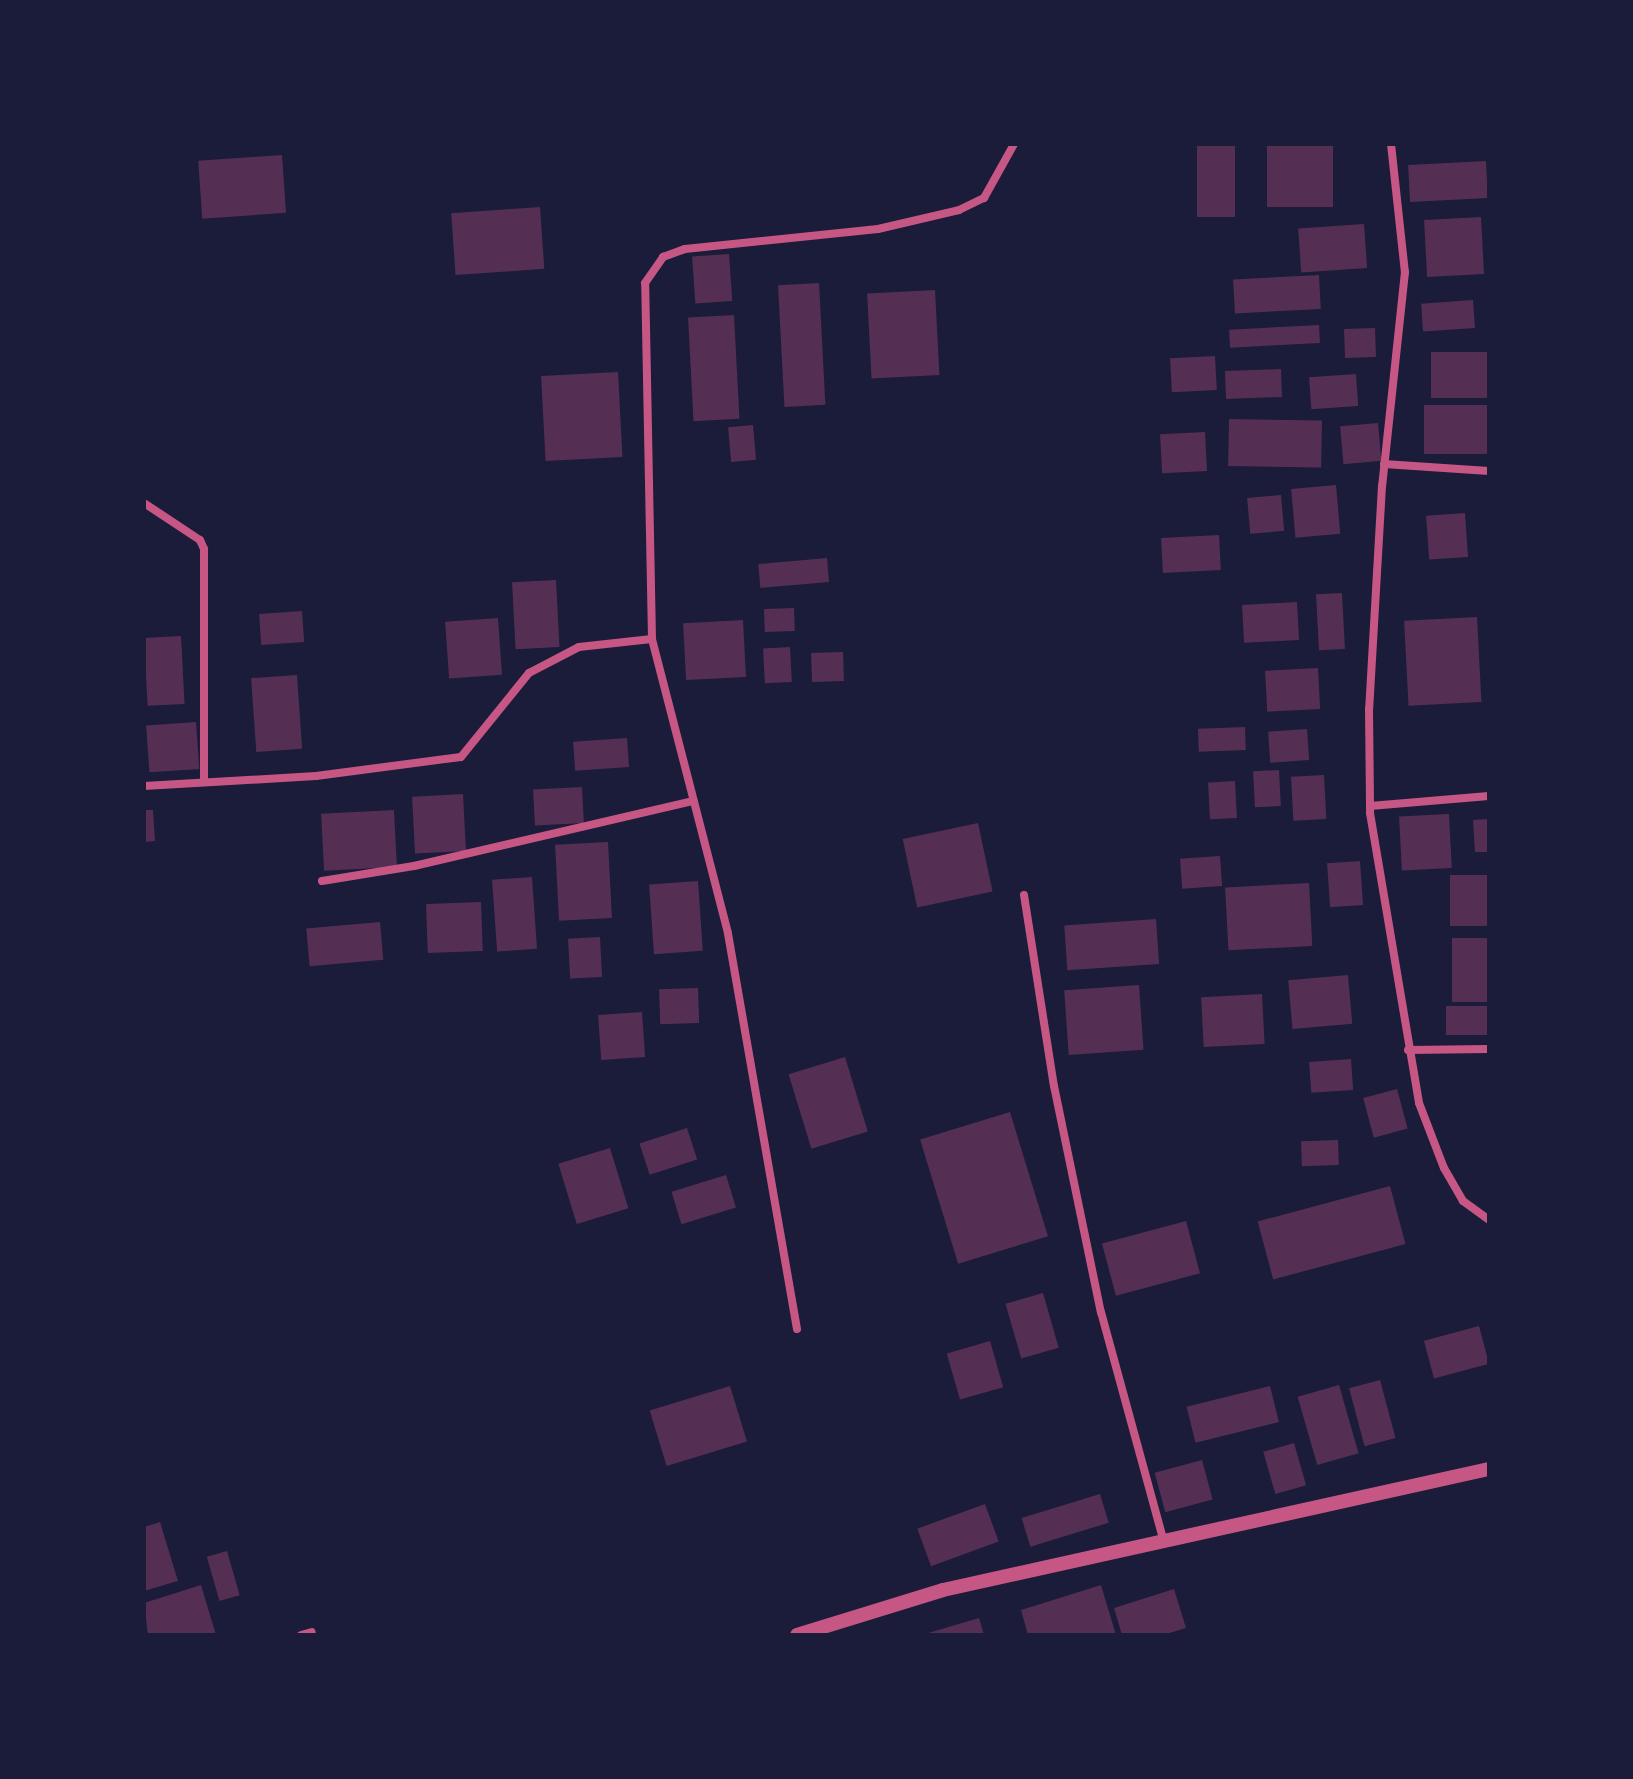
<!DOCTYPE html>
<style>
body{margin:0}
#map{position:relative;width:1633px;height:1779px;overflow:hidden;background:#1b1b3a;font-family:"Roboto Condensed",sans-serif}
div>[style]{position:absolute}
.building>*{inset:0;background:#542f53;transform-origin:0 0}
.minor>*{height:8px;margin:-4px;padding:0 4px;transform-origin:4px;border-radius:4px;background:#c65784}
.tertiary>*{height:14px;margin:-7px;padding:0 7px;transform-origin:7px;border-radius:7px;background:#c65784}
span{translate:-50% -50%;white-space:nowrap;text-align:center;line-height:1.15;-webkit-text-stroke:6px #1b1b3a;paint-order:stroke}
.frame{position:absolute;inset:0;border:146px solid #1b1b3a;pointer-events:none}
</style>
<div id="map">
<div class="building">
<div style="left:1197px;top:144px;width:38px;height:73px"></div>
<div style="left:1267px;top:144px;width:66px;height:63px"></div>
<div style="left:282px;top:155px;width:58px;height:84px;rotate:86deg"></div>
<div style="left:1486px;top:161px;width:37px;height:78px;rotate:87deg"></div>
<div style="left:540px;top:207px;width:62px;height:89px;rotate:86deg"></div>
<div style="left:1481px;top:217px;width:57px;height:57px;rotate:87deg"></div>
<div style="left:1364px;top:224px;width:44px;height:66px;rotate:86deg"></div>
<div style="left:729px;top:254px;width:47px;height:37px;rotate:86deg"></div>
<div style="left:1319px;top:275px;width:34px;height:86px;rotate:87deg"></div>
<div style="left:819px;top:283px;width:122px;height:41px;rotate:87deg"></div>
<div style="left:935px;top:290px;width:85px;height:68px;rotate:87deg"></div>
<div style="left:1473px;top:300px;width:28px;height:52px;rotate:86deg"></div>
<div style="left:734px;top:315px;width:104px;height:46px;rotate:87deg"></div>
<div style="left:1319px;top:325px;width:18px;height:90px;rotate:87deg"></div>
<div style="left:1375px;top:328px;width:29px;height:31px;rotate:88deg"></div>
<div style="left:1489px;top:352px;width:46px;height:58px;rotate:90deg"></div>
<div style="left:1215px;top:356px;width:34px;height:45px;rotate:87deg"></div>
<div style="left:1281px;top:369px;width:28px;height:56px;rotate:88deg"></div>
<div style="left:618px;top:372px;width:85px;height:77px;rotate:87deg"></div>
<div style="left:1356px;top:374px;width:32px;height:47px;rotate:86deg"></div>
<div style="left:1489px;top:405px;width:49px;height:65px;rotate:90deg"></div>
<div style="left:1229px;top:419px;width:93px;height:47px;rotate:1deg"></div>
<div style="left:1378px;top:423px;width:38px;height:38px;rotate:85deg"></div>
<div style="left:753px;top:425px;width:35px;height:25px;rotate:85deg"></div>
<div style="left:1205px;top:432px;width:39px;height:45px;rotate:87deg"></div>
<div style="left:1336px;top:485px;width:49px;height:45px;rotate:85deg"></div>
<div style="left:1281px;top:495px;width:36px;height:34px;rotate:85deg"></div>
<div style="left:1465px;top:513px;width:44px;height:39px;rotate:86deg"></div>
<div style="left:1219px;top:535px;width:35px;height:58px;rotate:87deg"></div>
<div style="left:827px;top:558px;width:24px;height:69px;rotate:85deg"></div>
<div style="left:556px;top:580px;width:67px;height:44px;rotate:87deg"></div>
<div style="left:1342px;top:593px;width:56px;height:26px;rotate:87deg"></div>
<div style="left:1297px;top:602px;width:38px;height:55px;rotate:87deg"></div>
<div style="left:794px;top:608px;width:23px;height:30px;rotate:88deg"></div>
<div style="left:302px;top:611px;width:31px;height:43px;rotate:86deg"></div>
<div style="left:1477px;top:617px;width:85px;height:73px;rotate:87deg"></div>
<div style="left:498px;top:618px;width:57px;height:53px;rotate:86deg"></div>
<div style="left:743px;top:620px;width:57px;height:60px;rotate:87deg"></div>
<div style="left:181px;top:636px;width:68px;height:37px;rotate:87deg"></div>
<div style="left:790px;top:647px;width:35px;height:27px;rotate:87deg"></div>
<div style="left:843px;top:652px;width:29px;height:32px;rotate:88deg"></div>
<div style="left:1318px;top:668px;width:41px;height:53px;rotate:87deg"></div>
<div style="left:297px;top:675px;width:74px;height:46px;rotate:86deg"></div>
<div style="left:196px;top:722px;width:47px;height:50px;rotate:86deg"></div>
<div style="left:1245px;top:727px;width:23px;height:47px;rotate:88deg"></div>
<div style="left:1307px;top:729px;width:31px;height:39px;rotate:86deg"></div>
<div style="left:627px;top:738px;width:29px;height:54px;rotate:86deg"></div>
<div style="left:1279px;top:770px;width:36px;height:26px;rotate:87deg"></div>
<div style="left:1324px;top:775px;width:44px;height:33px;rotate:87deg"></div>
<div style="left:1235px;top:781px;width:37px;height:27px;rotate:87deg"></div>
<div style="left:582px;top:787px;width:36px;height:49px;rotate:87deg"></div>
<div style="left:463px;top:794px;width:57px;height:51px;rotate:87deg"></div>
<div style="clip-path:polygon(144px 810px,153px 810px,155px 841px,144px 842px)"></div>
<div style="left:394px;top:810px;width:57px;height:73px;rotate:87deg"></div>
<div style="left:1449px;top:814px;width:54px;height:50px;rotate:87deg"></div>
<div style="clip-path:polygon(1489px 819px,1489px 852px,1475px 852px,1473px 820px)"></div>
<div style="left:978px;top:823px;width:70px;height:77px;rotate:78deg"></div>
<div style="left:608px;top:842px;width:76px;height:53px;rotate:87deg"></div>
<div style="left:1220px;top:856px;width:30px;height:40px;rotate:86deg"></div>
<div style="left:1360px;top:861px;width:44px;height:33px;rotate:86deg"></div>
<div style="left:1489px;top:875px;width:51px;height:39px;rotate:90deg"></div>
<div style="left:532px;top:877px;width:72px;height:40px;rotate:86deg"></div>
<div style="left:698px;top:881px;width:70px;height:49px;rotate:86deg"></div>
<div style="left:1309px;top:883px;width:63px;height:84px;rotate:87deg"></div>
<div style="left:481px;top:902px;width:49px;height:55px;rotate:88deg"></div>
<div style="left:1156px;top:919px;width:45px;height:92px;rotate:86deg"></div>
<div style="left:380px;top:922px;width:38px;height:74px;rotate:85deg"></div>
<div style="left:600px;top:937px;width:40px;height:32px;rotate:87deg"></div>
<div style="left:1489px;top:938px;width:64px;height:37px;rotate:90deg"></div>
<div style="left:1348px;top:975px;width:49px;height:60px;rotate:85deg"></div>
<div style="left:1139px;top:985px;width:65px;height:75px;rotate:86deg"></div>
<div style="left:698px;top:988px;width:35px;height:39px;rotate:88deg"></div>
<div style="left:1262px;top:994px;width:50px;height:61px;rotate:87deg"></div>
<div style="left:1489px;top:1006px;width:29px;height:43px;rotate:90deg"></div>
<div style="left:642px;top:1012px;width:45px;height:44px;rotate:86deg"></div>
<div style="left:845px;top:1057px;width:78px;height:59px;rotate:73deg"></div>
<div style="left:1351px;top:1059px;width:31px;height:42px;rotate:86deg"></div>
<div style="left:1397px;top:1089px;width:41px;height:35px;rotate:75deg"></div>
<div style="left:1010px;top:1112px;width:130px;height:94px;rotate:73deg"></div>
<div style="left:687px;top:1128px;width:33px;height:50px;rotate:72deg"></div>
<div style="left:1338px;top:1140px;width:25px;height:37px;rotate:88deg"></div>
<div style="left:610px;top:1148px;width:63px;height:54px;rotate:73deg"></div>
<div style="left:726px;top:1175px;width:34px;height:57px;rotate:73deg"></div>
<div style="left:1390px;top:1186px;width:60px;height:137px;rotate:75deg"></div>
<div style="left:1186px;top:1221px;width:54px;height:87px;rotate:75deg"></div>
<div style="left:1043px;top:1293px;width:57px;height:39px;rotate:74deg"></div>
<div style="left:1479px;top:1326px;width:39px;height:57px;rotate:75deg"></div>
<div style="left:990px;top:1341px;width:48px;height:45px;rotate:74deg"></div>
<div style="left:1380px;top:1380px;width:60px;height:32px;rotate:75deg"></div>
<div style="left:1339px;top:1385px;width:71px;height:43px;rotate:74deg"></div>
<div style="left:730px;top:1386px;width:58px;height:84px;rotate:73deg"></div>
<div style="left:1270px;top:1386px;width:37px;height:86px;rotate:76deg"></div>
<div style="left:1294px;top:1443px;width:44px;height:32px;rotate:74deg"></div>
<div style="left:1202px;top:1460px;width:41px;height:49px;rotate:75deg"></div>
<div style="left:1100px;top:1494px;width:30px;height:82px;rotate:73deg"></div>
<div style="left:985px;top:1504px;width:40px;height:72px;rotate:70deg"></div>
<div style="clip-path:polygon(160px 1522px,178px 1581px,144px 1591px,144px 1527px)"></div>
<div style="left:227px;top:1551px;width:46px;height:21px;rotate:74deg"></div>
<div style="clip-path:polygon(201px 1585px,216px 1635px,148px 1635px,144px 1603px)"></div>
<div style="clip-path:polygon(1101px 1585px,1116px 1635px,1028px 1635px,1021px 1610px)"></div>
<div style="clip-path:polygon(1174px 1589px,1186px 1628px,1163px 1635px,1122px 1635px,1114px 1608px)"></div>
<div style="clip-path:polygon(979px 1618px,984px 1635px,926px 1635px,925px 1634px)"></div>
</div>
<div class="minor">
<div style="left:1391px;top:144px;width:129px;rotate:83.8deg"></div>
<div style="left:1405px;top:272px;width:215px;rotate:96.1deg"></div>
<div style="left:1382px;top:486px;width:223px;rotate:93.3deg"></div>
<div style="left:1369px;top:709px;width:104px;rotate:89.4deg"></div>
<div style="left:1370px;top:813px;width:294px;rotate:80.4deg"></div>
<div style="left:1419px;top:1103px;width:70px;rotate:69deg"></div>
<div style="left:1444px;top:1168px;width:38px;rotate:60deg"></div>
<div style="left:1463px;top:1201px;width:32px;rotate:36deg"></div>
<div style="left:1384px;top:464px;width:105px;rotate:3.8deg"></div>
<div style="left:144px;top:503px;width:67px;rotate:33.5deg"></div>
<div style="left:200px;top:540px;width:10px;rotate:66deg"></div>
<div style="left:204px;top:549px;width:231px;rotate:90deg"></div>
<div style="left:144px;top:786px;width:172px;rotate:-3.3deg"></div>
<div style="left:316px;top:776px;width:146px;rotate:-7.5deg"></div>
<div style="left:461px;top:757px;width:108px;rotate:-51deg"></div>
<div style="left:529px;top:673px;width:56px;rotate:-27.5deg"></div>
<div style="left:579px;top:647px;width:73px;rotate:-6.3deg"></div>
<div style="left:1370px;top:806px;width:119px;rotate:-4.8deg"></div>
<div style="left:322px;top:881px;width:93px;rotate:-9.3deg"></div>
<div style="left:414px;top:866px;width:287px;rotate:-13.1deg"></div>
<div style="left:1024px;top:895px;width:193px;rotate:81.1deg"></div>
<div style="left:1054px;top:1086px;width:231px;rotate:78.3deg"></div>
<div style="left:1101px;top:1312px;width:239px;rotate:74.7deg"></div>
<div style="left:1408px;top:1050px;width:81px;rotate:-0.7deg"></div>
<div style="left:797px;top:1329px;width:402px;rotate:-99.9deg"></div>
<div style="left:728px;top:933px;width:304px;rotate:-104.5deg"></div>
<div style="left:652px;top:639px;width:356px;rotate:-91.1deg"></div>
<div style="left:645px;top:283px;width:32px;rotate:-55deg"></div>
<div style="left:663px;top:257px;width:23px;rotate:-20deg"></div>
<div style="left:685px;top:249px;width:194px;rotate:-5.9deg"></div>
<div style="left:878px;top:229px;width:83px;rotate:-13.2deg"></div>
<div style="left:959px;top:210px;width:28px;rotate:-26deg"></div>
<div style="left:984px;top:198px;width:62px;rotate:-60.9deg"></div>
<div style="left:301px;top:1635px;width:11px;rotate:-15deg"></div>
</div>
<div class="tertiary">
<div style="left:797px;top:1635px;width:153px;rotate:-17.1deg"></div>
<div style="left:943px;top:1590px;width:559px;rotate:-12.5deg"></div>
</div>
<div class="frame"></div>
</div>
